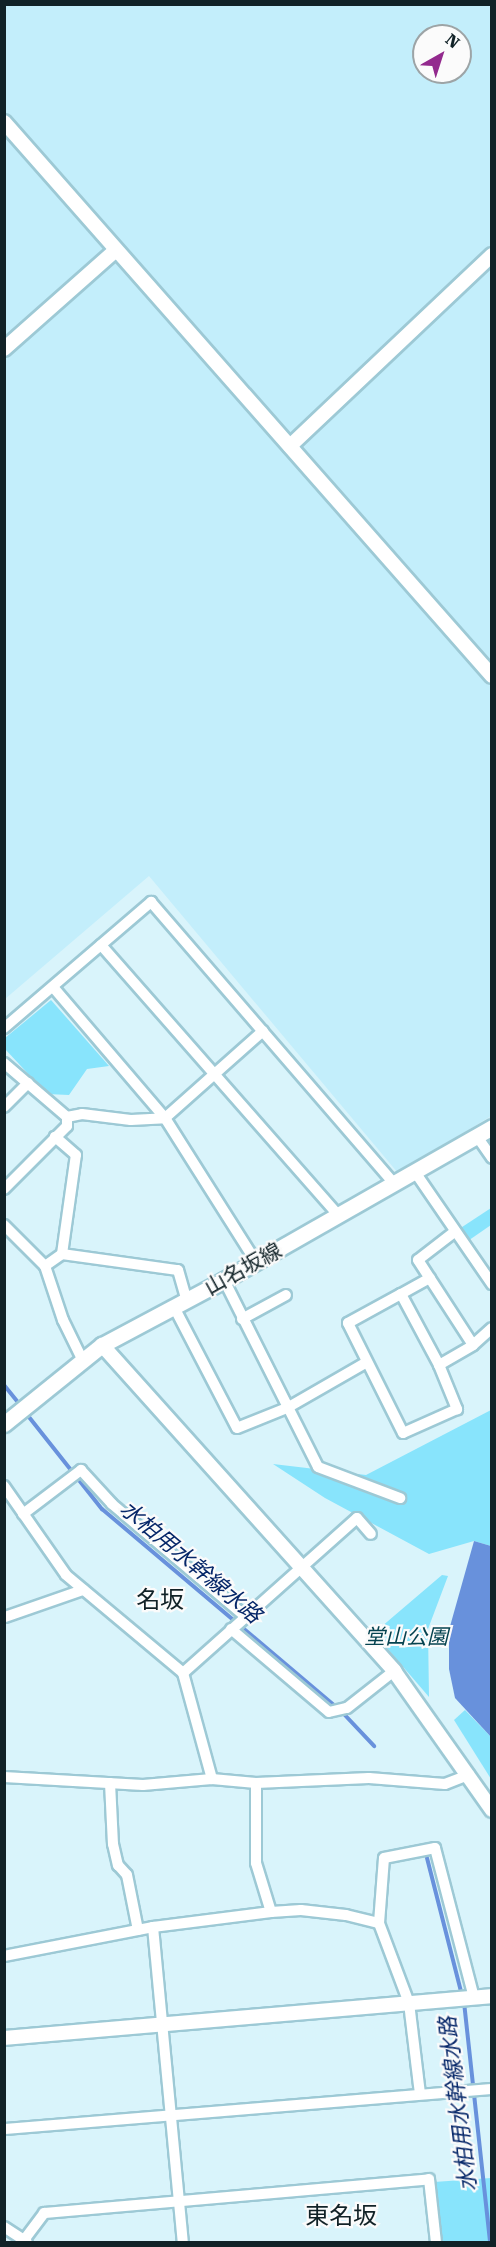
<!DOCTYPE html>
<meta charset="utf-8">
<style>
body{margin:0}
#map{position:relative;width:496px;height:2247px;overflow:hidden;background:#d9f4fb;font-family:"Roboto Serif","Noto Sans JP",serif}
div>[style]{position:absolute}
.built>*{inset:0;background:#c3eefb}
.green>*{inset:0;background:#88e4fc}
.water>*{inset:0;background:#6891dc}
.stream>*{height:4px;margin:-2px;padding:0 2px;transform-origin:2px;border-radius:2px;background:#6891dc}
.roads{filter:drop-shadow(2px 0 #9dc9d5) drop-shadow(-2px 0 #9dc9d5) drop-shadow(0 2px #9dc9d5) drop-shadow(0 -2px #9dc9d5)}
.minor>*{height:10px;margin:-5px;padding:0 5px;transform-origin:5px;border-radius:5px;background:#fff}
.tertiary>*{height:14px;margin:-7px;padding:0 7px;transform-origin:7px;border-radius:7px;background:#fff}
.secondary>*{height:15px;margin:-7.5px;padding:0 7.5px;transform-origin:7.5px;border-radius:7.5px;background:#fff}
span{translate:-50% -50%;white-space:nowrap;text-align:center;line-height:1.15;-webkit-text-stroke:4.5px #fbfbfb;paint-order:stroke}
.street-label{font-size:21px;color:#112227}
.park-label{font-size:21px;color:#054350;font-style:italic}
.water-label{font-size:22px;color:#062769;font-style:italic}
.quarter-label{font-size:24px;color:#112227}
.frame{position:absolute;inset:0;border:6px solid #112227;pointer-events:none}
.north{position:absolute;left:412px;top:24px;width:60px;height:60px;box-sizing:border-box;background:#fbfbfb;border:2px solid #9da4a6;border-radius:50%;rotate:39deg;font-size:16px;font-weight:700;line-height:24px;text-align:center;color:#112227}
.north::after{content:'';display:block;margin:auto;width:21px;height:27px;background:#932a8e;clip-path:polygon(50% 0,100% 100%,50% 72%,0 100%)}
</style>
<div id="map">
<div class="built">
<div style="clip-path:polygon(evenodd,5px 5px,491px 5px,491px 1116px,398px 1173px,149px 876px,5px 999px,5px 5px,424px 36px,460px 36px,460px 72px,424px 72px,424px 36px)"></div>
</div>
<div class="green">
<div style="clip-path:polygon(51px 1000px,109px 1066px,87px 1069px,69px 1095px,47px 1094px,5px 1049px,5px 1038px)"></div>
<div style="clip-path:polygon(491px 1208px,491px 1225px,462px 1245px,453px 1233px)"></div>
<div style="clip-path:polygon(491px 1410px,491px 1546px,474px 1541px,429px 1554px,325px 1498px,273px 1464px,366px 1475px)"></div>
<div style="clip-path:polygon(442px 1575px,448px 1576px,428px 1629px,429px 1697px,374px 1633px)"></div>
<div style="clip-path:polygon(465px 1710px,491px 1737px,491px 1779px,454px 1720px)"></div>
<div style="clip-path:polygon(491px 2178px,491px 2242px,441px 2242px,434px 2182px)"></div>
</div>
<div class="water">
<div style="clip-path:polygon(474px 1541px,491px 1546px,491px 1737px,455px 1698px,449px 1669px,449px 1630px)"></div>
</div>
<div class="stream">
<div style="left:4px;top:1385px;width:27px;rotate:51deg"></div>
<div style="left:25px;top:1412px;width:124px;rotate:51.6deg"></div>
<div style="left:102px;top:1509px;width:307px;rotate:40.2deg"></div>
<div style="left:342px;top:1712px;width:47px;rotate:46.7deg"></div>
<div style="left:427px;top:1858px;width:141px;rotate:75.7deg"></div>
<div style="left:464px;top:2002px;width:241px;rotate:83.8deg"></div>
</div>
<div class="roads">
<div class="minor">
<div style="left:101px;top:945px;width:361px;rotate:48.7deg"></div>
<div style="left:53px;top:987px;width:172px;rotate:49.5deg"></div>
<div style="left:165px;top:1118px;width:170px;rotate:57.7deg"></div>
<div style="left:4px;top:1028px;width:194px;rotate:-40.6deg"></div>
<div style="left:151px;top:902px;width:372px;rotate:49.2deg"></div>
<div style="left:4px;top:1063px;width:83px;rotate:40.6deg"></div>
<div style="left:67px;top:1117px;width:9px;rotate:90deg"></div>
<div style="left:67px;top:1126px;width:89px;rotate:135deg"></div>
<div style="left:4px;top:1107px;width:34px;rotate:-45deg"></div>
<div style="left:67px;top:1117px;width:15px;rotate:-11deg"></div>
<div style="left:82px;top:1114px;width:49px;rotate:7deg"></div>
<div style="left:131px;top:1120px;width:34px;rotate:-3deg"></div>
<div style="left:165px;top:1118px;width:131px;rotate:-41.6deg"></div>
<div style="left:476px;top:1135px;width:28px;rotate:55deg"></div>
<div style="left:415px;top:1172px;width:136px;rotate:55.5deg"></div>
<div style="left:4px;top:1225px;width:58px;rotate:45deg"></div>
<div style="left:45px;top:1266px;width:57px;rotate:71.6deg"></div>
<div style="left:63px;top:1320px;width:43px;rotate:64deg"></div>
<div style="left:453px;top:1233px;width:44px;rotate:142.4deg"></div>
<div style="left:418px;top:1260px;width:101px;rotate:57.1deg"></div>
<div style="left:62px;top:1254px;width:117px;rotate:7.9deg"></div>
<div style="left:178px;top:1270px;width:32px;rotate:74deg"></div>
<div style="left:45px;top:1266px;width:21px;rotate:-35deg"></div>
<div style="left:62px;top:1254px;width:100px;rotate:-82deg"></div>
<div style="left:76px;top:1155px;width:28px;rotate:-139deg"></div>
<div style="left:224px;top:1280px;width:209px;rotate:63.3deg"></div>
<div style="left:318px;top:1467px;width:88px;rotate:20.7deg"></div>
<div style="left:401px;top:1294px;width:81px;rotate:61.8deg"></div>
<div style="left:439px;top:1365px;width:48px;rotate:67.8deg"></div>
<div style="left:457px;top:1409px;width:59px;rotate:156deg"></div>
<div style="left:403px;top:1433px;width:123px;rotate:-116.6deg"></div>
<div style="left:348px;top:1323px;width:60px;rotate:-28.7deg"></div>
<div style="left:401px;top:1294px;width:33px;rotate:-29deg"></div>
<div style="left:174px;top:1307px;width:136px;rotate:62.5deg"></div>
<div style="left:237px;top:1428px;width:54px;rotate:-21.8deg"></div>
<div style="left:287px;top:1408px;width:92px;rotate:-29.9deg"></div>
<div style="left:242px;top:1319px;width:50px;rotate:-28.6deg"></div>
<div style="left:439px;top:1365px;width:39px;rotate:-30deg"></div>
<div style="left:473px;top:1345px;width:25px;rotate:-42deg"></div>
<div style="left:4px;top:1486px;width:108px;rotate:55.1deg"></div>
<div style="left:66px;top:1575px;width:153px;rotate:39.9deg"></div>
<div style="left:183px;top:1673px;width:110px;rotate:74.7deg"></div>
<div style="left:23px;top:1514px;width:73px;rotate:-37.2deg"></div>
<div style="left:81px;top:1470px;width:46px;rotate:47.6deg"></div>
<div style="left:112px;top:1504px;width:174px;rotate:40.1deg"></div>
<div style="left:5px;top:1617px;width:83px;rotate:-19.1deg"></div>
<div style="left:231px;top:1629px;width:128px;rotate:40.3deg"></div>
<div style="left:329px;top:1712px;width:18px;rotate:-13deg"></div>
<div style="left:347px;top:1708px;width:60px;rotate:-38.2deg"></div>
<div style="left:183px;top:1673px;width:233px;rotate:-41.7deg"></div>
<div style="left:357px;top:1518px;width:21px;rotate:49deg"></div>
<div style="left:4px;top:1777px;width:139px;rotate:3.3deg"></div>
<div style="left:143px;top:1785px;width:69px;rotate:-5deg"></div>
<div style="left:212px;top:1779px;width:44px;rotate:5.2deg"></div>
<div style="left:256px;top:1783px;width:113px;rotate:-2.5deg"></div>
<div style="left:369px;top:1778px;width:76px;rotate:4.5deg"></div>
<div style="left:445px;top:1784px;width:26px;rotate:-21deg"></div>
<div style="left:110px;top:1783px;width:61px;rotate:87.2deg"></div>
<div style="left:113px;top:1844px;width:22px;rotate:77deg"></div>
<div style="left:118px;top:1865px;width:13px;rotate:48deg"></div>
<div style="left:127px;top:1875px;width:56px;rotate:78.7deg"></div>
<div style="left:256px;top:1783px;width:80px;rotate:90deg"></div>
<div style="left:256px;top:1863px;width:51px;rotate:73deg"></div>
<div style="left:153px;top:1927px;width:316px;rotate:84.6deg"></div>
<div style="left:4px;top:1956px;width:152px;rotate:-11deg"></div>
<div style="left:153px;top:1927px;width:119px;rotate:-7.2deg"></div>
<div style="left:271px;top:1912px;width:30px;rotate:-4deg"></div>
<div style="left:301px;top:1910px;width:45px;rotate:6.3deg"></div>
<div style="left:346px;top:1915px;width:34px;rotate:14deg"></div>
<div style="left:420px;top:2094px;width:92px;rotate:-96.9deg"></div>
<div style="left:409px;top:2003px;width:85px;rotate:-110.6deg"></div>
<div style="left:379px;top:1923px;width:65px;rotate:-85.6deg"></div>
<div style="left:384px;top:1858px;width:52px;rotate:-11.1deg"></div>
<div style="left:435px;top:1848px;width:155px;rotate:75.4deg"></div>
<div style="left:4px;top:2129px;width:490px;rotate:-4.7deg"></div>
<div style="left:4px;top:2227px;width:27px;rotate:33deg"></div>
<div style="left:24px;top:2240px;width:34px;rotate:-53deg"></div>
<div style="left:44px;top:2213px;width:386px;rotate:-5deg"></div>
<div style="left:429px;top:2179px;width:63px;rotate:83.7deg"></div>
</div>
<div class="tertiary">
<div style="left:4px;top:122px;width:738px;rotate:48.62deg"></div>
<div style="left:4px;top:349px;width:149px;rotate:-41.5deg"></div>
<div style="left:290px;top:446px;width:278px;rotate:-43.4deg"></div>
<div style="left:102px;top:1345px;width:438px;rotate:48.1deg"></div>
<div style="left:394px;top:1671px;width:170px;rotate:54.8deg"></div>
<div style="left:4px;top:2038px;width:490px;rotate:-4.9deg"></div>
</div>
<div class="secondary">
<div style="left:4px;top:1424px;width:126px;rotate:-38.9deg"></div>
<div style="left:102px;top:1345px;width:138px;rotate:-28deg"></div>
<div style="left:224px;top:1280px;width:309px;rotate:-29.7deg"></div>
</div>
</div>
<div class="street-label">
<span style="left:243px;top:1269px;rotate:-29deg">山名坂線</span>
</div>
<div class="park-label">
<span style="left:406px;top:1637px">堂山公園</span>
</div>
<div class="water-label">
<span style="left:191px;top:1562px;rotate:40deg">水柏用水幹線水路</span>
<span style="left:458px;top:2104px;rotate:-97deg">水柏用水幹線水路</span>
</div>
<div class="quarter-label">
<span style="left:160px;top:1601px">名坂</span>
<span style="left:341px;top:2217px">東名坂</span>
</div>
<div class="frame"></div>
<div class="north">N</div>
</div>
